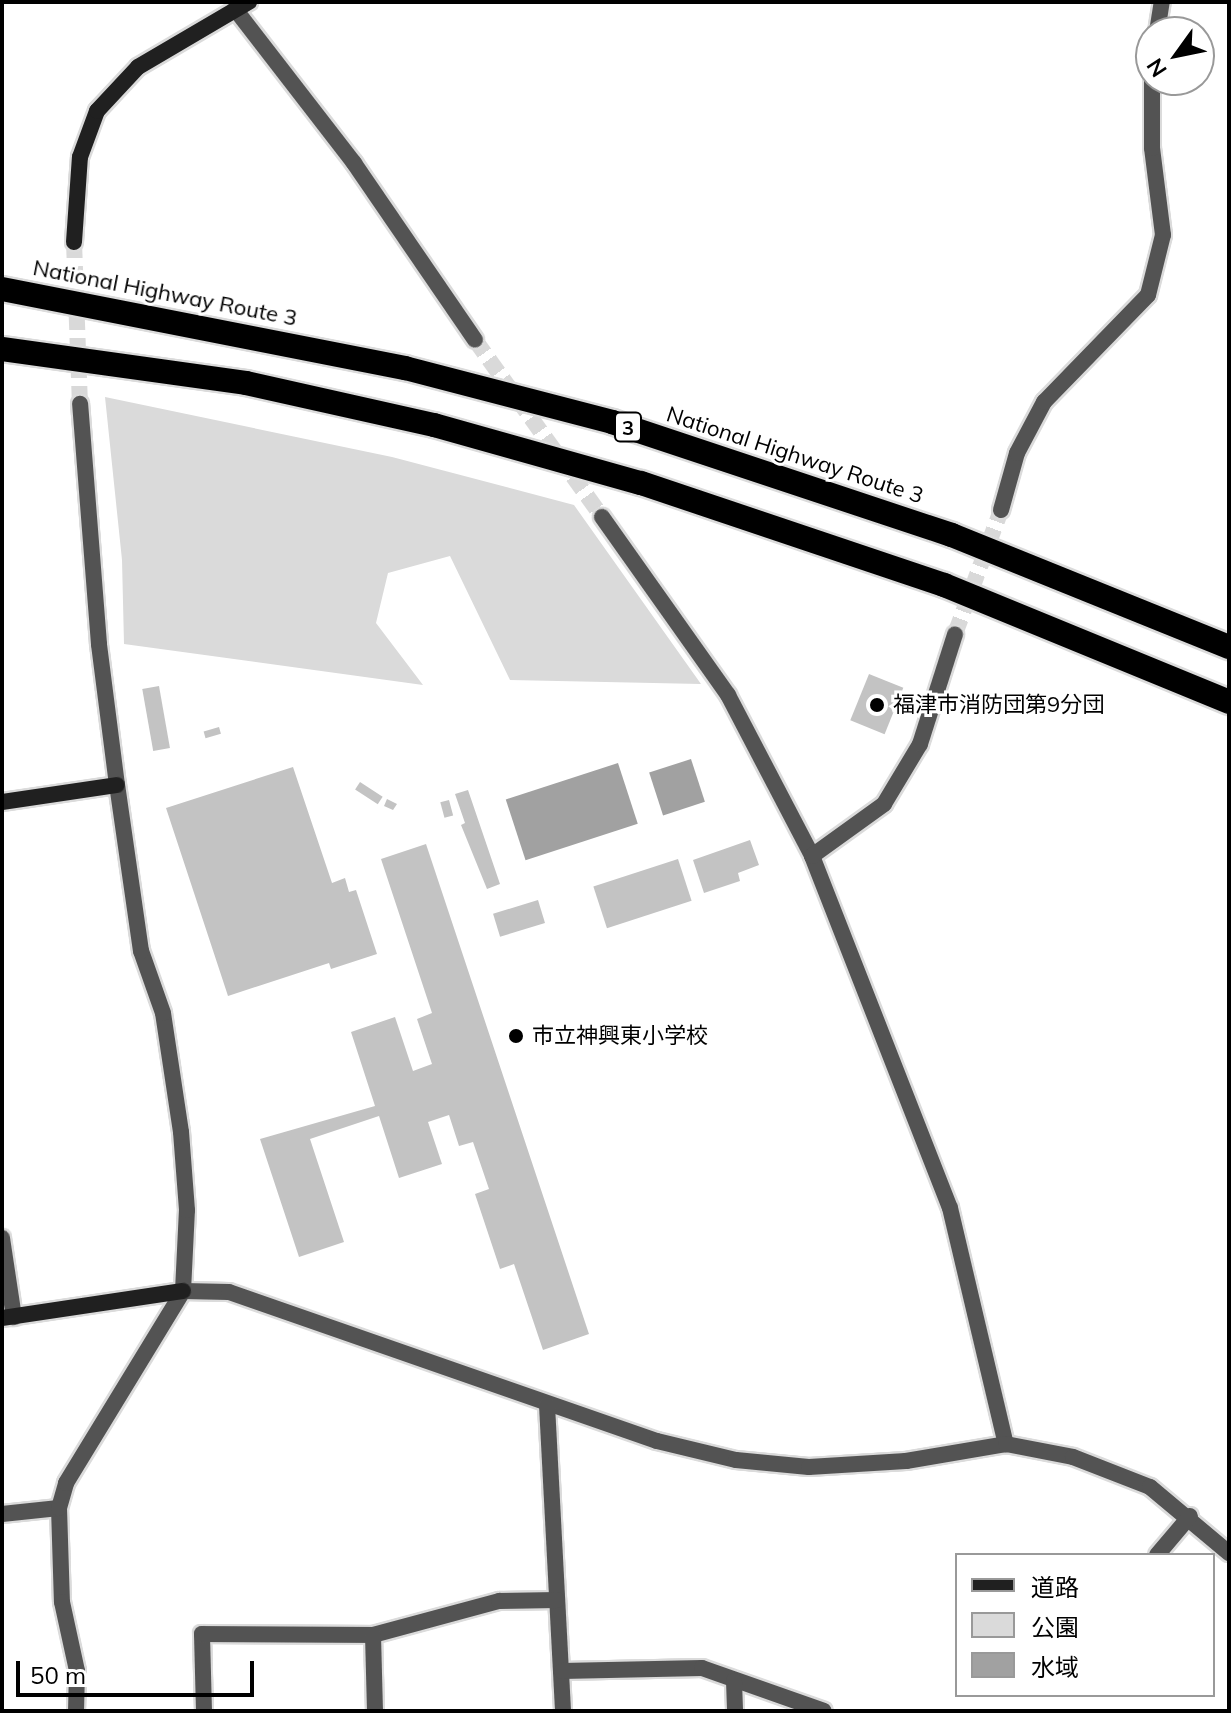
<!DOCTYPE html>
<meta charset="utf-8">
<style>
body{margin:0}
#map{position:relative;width:1231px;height:1713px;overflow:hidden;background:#fff;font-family:Mulish,"Noto Sans JP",sans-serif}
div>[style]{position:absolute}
.green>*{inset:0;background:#dadada}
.water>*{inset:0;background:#a1a1a1;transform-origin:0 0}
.building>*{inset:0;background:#c3c3c3;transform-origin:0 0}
.street-tunnel>*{height:16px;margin-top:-8px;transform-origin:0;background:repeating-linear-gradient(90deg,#d9d9d9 0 16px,transparent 0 24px)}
.roads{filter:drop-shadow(2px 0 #dbdbdb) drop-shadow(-2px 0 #dbdbdb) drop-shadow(0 2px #dbdbdb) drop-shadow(0 -2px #dbdbdb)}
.street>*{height:16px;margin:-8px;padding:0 8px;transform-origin:8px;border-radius:8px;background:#535353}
.secondary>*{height:16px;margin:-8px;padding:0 8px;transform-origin:8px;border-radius:8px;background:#202020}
.highway>*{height:24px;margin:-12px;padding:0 12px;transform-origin:12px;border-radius:12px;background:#000}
.dots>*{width:22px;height:22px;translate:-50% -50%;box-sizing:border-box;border:4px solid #fff;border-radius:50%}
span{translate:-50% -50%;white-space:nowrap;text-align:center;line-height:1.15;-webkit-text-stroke:6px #fff;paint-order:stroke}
.shield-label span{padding:2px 6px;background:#fff;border:2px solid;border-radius:6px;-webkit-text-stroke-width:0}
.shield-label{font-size:20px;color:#000;font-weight:700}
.street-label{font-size:22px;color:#000}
.poi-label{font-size:22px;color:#000}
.left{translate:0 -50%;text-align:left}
.frame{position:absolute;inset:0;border:4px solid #000;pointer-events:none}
.legend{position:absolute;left:955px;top:1553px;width:260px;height:144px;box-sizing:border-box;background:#fff;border:2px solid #999;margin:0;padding:10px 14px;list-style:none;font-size:24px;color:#000}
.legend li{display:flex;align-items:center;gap:16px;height:40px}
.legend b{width:40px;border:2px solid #999}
.north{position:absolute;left:1135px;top:16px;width:80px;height:80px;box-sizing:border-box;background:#fff;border:2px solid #999;border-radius:50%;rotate:237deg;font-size:22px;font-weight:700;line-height:32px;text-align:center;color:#000}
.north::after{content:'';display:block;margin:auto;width:28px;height:36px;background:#000;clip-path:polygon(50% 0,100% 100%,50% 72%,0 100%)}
.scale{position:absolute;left:16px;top:1661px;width:238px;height:36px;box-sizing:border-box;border:4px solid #000;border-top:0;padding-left:10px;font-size:24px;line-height:28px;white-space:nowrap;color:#000;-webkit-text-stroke:6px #fff;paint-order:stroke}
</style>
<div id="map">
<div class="green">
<div style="clip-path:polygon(105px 397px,392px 457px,574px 505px,701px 684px,510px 680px,450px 556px,388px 573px,376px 623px,423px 685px,124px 644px,122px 560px)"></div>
</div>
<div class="water">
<div style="left:691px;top:759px;width:45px;height:44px;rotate:72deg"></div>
<div style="left:618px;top:763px;width:64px;height:118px;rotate:72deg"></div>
</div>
<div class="building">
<div style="left:869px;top:674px;width:37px;height:50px;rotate:22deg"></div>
<div style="left:159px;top:686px;width:63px;height:17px;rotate:80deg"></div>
<div style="left:219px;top:727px;width:7px;height:16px;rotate:74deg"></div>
<div style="clip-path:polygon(293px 767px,332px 883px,345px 878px,349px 892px,356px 890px,377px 954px,331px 969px,329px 963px,228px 996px,166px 808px)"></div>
<div style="left:360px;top:782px;width:27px;height:9px;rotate:33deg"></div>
<div style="clip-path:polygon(468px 790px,500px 884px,487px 889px,461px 825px,465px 823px,455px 794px)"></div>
<div style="clip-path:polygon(387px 799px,397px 804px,393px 810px,384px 806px)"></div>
<div style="left:449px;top:800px;width:16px;height:9px;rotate:75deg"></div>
<div style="clip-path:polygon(750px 840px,759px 865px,738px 873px,740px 881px,704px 893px,693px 860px)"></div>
<div style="clip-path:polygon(426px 844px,589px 1334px,543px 1350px,514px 1264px,500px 1269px,475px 1194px,489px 1189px,473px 1142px,459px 1146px,449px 1115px,428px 1122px,442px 1164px,399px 1178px,379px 1116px,310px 1139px,344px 1242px,299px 1257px,260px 1139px,375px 1106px,351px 1032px,395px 1017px,413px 1071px,432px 1064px,417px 1019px,432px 1013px,381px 859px)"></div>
<div style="left:678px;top:859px;width:44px;height:89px;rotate:72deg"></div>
<div style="left:538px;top:900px;width:24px;height:47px;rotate:73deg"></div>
</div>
<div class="street-tunnel">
<div style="left:74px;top:242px;width:162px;rotate:87.9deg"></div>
<div style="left:475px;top:340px;width:218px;rotate:54.3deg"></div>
<div style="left:955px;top:634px;width:132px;rotate:-69.6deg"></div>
</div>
<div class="roads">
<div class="street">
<div style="left:235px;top:9px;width:195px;rotate:52.3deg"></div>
<div style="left:354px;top:163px;width:214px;rotate:55.6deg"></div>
<div style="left:1157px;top:32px;width:30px;rotate:-81deg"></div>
<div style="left:1001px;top:510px;width:59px;rotate:-74.3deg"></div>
<div style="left:1017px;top:453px;width:58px;rotate:-62.1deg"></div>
<div style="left:1044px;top:402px;width:149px;rotate:-45.8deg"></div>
<div style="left:1148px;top:295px;width:62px;rotate:-76deg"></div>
<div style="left:1163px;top:235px;width:88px;rotate:-97.2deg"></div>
<div style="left:1152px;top:148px;width:68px;rotate:-90deg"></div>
<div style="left:602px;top:517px;width:218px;rotate:54.7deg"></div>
<div style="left:728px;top:695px;width:182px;rotate:62.4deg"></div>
<div style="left:812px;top:856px;width:378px;rotate:68.6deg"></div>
<div style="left:950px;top:1208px;width:243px;rotate:76.7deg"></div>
<div style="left:812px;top:856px;width:89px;rotate:-35.8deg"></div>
<div style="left:884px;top:804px;width:70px;rotate:-59deg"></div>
<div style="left:920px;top:744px;width:115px;rotate:-72.3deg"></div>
<div style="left:2px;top:1238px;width:80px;rotate:81.4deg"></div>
<div style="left:183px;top:1291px;width:46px;rotate:1.2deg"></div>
<div style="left:229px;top:1292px;width:453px;rotate:19.2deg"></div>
<div style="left:657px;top:1441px;width:81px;rotate:13.5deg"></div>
<div style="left:736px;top:1460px;width:73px;rotate:5.5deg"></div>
<div style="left:809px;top:1467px;width:97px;rotate:-3.5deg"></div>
<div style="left:906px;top:1461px;width:101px;rotate:-9.6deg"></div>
<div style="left:1006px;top:1444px;width:68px;rotate:11deg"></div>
<div style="left:1073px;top:1457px;width:83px;rotate:21.3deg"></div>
<div style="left:1150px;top:1487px;width:103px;rotate:39.9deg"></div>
<div style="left:547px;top:1405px;width:306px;rotate:87deg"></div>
<div style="left:59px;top:1508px;width:94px;rotate:88.2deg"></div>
<div style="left:62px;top:1602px;width:71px;rotate:77.7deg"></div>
<div style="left:77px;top:1671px;width:40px;rotate:91.4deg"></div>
<div style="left:2px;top:1514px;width:57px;rotate:-6deg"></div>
<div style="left:59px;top:1508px;width:26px;rotate:-74deg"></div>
<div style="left:66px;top:1483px;width:225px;rotate:-58.6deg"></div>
<div style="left:183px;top:1291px;width:81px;rotate:-87.2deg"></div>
<div style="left:187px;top:1210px;width:78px;rotate:-94.4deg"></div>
<div style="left:181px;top:1132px;width:120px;rotate:-98.6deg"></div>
<div style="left:163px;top:1013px;width:66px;rotate:-109.5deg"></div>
<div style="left:141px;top:951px;width:168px;rotate:-98.2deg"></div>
<div style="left:117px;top:785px;width:142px;rotate:-97.3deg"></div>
<div style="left:99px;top:644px;width:241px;rotate:-94.5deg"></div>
<div style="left:1157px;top:1555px;width:51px;rotate:-49.8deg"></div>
<div style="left:373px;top:1635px;width:131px;rotate:-15.1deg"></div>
<div style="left:499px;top:1601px;width:58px;rotate:-1deg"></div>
<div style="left:562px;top:1671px;width:140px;rotate:-1.2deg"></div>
<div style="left:702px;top:1668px;width:129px;rotate:19.4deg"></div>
<div style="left:734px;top:1681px;width:30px;rotate:88deg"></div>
<div style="left:204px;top:1711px;width:77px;rotate:-91.5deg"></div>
<div style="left:202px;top:1634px;width:171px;rotate:0.3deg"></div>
<div style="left:373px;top:1635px;width:76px;rotate:88.5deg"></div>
</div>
<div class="secondary">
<div style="left:74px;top:242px;width:85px;rotate:-86deg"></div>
<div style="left:80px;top:157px;width:49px;rotate:-69.7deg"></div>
<div style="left:97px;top:111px;width:60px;rotate:-47deg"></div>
<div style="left:138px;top:67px;width:129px;rotate:-30.4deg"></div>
<div style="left:2px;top:802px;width:116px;rotate:-8.4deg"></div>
<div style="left:2px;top:1318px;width:183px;rotate:-8.5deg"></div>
</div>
<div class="highway">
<div style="left:2px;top:289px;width:411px;rotate:11.1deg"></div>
<div style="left:405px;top:368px;width:214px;rotate:14.6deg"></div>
<div style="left:612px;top:422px;width:358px;rotate:18.4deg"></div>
<div style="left:952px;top:535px;width:299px;rotate:22deg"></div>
<div style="left:2px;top:349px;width:246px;rotate:7.9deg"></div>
<div style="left:246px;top:383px;width:193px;rotate:12.6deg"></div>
<div style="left:434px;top:425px;width:215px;rotate:15.7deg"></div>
<div style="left:641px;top:483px;width:320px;rotate:18.6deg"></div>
<div style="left:944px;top:585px;width:308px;rotate:22.3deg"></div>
</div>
</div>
<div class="dots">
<div style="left:877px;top:705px;background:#000"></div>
<div style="left:516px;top:1036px;background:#000"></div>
</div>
<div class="shield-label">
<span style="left:628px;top:427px">3</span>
</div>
<div class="street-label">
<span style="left:165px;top:293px;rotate:11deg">National Highway Route 3</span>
<span style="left:795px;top:455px;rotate:18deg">National Highway Route 3</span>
</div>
<div class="poi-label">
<span class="left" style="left:893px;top:705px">福津市消防団第9分団</span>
<span class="left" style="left:532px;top:1036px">市立神興東小学校</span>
</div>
<div class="frame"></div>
<ul class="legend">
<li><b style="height:10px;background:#202020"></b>道路</li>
<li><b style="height:22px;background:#dadada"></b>公園</li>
<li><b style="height:22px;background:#a1a1a1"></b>水域</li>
</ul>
<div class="north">N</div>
<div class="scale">50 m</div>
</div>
